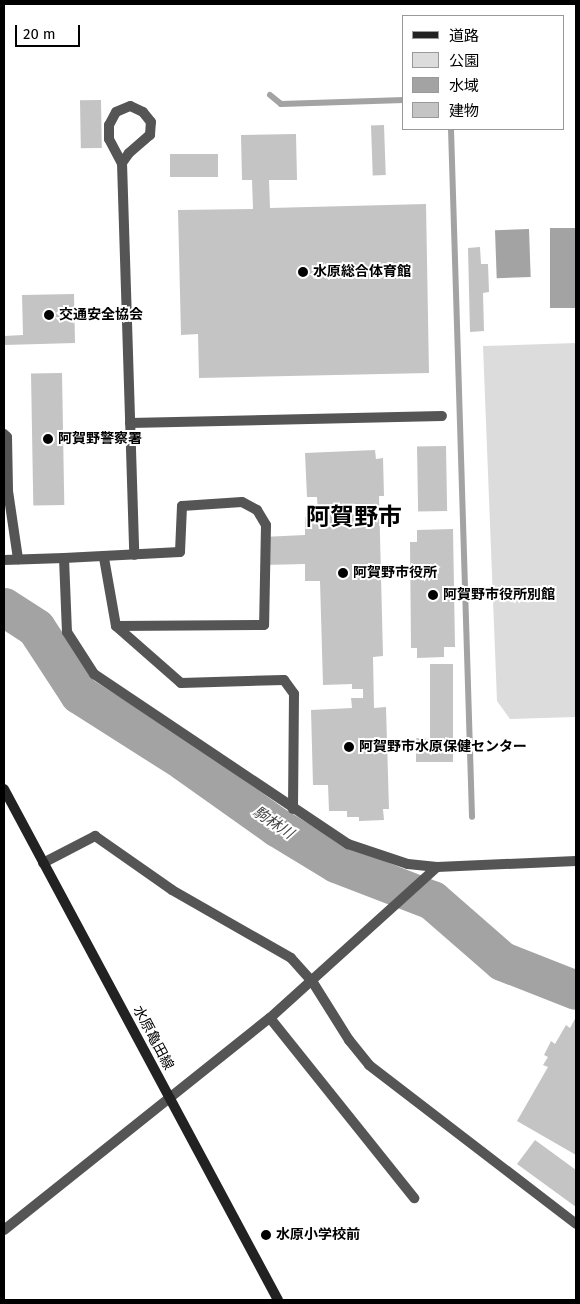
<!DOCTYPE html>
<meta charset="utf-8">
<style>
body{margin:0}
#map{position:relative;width:580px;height:1304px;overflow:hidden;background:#fff;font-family:"Fira Sans","Noto Sans JP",sans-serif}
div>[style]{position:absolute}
.green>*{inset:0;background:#dcdcdc}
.water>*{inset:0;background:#a3a3a3;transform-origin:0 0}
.stream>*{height:6px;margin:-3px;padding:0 3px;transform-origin:3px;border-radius:3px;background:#a3a3a3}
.river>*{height:39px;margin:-19.5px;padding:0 19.5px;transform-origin:19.5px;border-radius:19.5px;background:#a3a3a3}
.building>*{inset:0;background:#c4c4c4;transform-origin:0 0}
.service>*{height:10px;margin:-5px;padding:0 5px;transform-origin:5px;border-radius:5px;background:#555}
.minor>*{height:10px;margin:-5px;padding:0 5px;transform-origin:5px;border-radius:5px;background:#555}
.secondary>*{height:10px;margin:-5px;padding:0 5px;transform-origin:5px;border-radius:5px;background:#222}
.dots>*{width:14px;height:14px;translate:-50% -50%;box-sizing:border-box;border:2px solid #fff;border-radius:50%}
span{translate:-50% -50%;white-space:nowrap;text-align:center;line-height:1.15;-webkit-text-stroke:4px #fff;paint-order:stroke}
.poi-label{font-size:14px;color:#000;font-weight:700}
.left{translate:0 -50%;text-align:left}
.street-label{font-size:14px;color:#000}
.water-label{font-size:15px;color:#444;font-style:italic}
.town-label{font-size:24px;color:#000;font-weight:700}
.frame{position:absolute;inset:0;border:5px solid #000;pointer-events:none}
.legend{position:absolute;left:402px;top:15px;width:162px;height:115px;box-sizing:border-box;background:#fff;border:1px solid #999;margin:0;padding:6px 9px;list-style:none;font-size:15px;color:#000}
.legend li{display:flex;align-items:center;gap:10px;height:25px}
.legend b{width:25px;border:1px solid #999}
.scale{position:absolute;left:15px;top:25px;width:65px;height:22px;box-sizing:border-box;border:2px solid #000;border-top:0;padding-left:6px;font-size:15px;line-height:18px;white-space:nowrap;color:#000;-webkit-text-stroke:4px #fff;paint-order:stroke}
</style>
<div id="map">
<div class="green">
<div style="clip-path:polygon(576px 343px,576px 717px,510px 719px,497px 701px,483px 346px)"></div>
</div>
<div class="water">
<div style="left:550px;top:228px;width:26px;height:80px"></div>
<div style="left:529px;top:229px;width:48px;height:34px;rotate:88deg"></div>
</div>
<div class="stream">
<div style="left:270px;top:95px;width:14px;rotate:39deg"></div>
<div style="left:281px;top:104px;width:123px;rotate:-1.9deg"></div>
<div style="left:451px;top:129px;width:688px;rotate:88.25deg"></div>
</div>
<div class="river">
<div style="left:4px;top:607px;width:38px;rotate:33deg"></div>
<div style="left:36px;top:628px;width:79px;rotate:56.9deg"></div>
<div style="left:79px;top:694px;width:125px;rotate:32.5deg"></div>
<div style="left:184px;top:761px;width:114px;rotate:35.4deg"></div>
<div style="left:277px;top:827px;width:69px;rotate:31.4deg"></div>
<div style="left:336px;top:863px;width:103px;rotate:21.1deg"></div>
<div style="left:432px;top:900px;width:93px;rotate:41.1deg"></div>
<div style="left:502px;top:961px;width:79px;rotate:21.4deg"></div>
</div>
<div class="building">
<div style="left:101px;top:100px;width:48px;height:21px;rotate:89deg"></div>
<div style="left:384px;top:125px;width:50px;height:13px;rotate:88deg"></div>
<div style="clip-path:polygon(296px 134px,297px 180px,269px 180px,270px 208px,426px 204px,429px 373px,199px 378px,198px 334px,181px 335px,178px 210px,253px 209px,252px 180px,242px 180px,241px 135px)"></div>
<div style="left:218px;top:154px;width:23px;height:48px;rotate:90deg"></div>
<div style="clip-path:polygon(480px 247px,481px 264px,488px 264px,489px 292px,483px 293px,484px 331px,470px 332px,468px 248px)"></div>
<div style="clip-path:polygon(74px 294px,75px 343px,4px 345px,4px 336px,23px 335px,22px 295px)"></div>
<div style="left:62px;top:373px;width:132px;height:31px;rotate:89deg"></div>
<div style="left:446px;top:446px;width:65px;height:29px;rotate:89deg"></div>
<div style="clip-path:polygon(375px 450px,376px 459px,383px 458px,384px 496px,379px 496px,383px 656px,373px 657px,374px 708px,386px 707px,389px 809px,383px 809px,384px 820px,359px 821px,359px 817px,347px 817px,347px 811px,329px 811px,328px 785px,313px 785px,311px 710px,352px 708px,351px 698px,363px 698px,363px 689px,352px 689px,352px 684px,323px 685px,320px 581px,305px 581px,305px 564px,263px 565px,262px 537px,305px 535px,305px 517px,318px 516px,317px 497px,307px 497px,305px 453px)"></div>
<div style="clip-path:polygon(453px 529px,455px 647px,444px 647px,444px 657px,417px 658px,417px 648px,411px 648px,410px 542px,417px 542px,417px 530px)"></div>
<div style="clip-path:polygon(430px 664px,453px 664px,453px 762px,416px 762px,416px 738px,430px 739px)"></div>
<div style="clip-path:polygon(576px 1017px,576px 1155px,517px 1121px,548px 1067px,543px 1065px,548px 1057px,544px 1055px,551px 1041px,555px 1044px,566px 1025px,570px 1028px)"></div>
<div style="clip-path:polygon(535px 1140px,576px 1170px,576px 1207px,517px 1164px)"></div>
</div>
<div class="service">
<div style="left:122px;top:163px;width:12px;rotate:-55deg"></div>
<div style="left:129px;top:153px;width:28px;rotate:-41deg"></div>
<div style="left:150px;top:135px;width:13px;rotate:-86deg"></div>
<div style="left:151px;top:122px;width:13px;rotate:-129deg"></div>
<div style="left:143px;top:112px;width:14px;rotate:-155deg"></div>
<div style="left:130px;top:106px;width:15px;rotate:157deg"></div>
<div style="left:116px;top:112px;width:15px;rotate:118deg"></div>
<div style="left:109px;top:125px;width:14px;rotate:90deg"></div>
<div style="left:109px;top:139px;width:27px;rotate:62deg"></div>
<div style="left:122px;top:163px;width:392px;rotate:88.2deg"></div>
<div style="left:130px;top:423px;width:312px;rotate:-1.3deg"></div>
<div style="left:4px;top:434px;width:4px;rotate:45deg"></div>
<div style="left:7px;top:437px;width:54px;rotate:88.9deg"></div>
<div style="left:8px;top:491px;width:69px;rotate:81.6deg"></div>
<div style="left:64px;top:558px;width:116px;rotate:-3deg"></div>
<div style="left:180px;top:552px;width:46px;rotate:-87.5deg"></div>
<div style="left:182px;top:506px;width:60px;rotate:-3.8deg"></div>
<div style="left:242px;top:502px;width:17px;rotate:28deg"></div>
<div style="left:257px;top:510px;width:17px;rotate:59deg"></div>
<div style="left:266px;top:525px;width:100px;rotate:91.1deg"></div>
<div style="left:264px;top:625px;width:148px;rotate:179.6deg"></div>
<div style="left:104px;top:558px;width:69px;rotate:80deg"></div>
<div style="left:116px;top:626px;width:86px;rotate:41.2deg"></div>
<div style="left:181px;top:683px;width:103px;rotate:-1.7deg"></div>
<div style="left:284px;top:680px;width:17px;rotate:54deg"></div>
<div style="left:294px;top:694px;width:115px;rotate:90.5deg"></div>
</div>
<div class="minor">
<div style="left:4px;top:560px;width:60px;rotate:-1.9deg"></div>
<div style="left:64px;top:558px;width:74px;rotate:87.7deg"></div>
<div style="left:67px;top:632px;width:50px;rotate:57.3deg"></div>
<div style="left:94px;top:674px;width:306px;rotate:33.8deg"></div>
<div style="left:348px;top:844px;width:63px;rotate:18.4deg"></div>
<div style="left:408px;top:864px;width:29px;rotate:6deg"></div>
<div style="left:437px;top:867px;width:139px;rotate:-2.5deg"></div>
<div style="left:43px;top:863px;width:59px;rotate:-27.4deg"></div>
<div style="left:95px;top:836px;width:94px;rotate:35deg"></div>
<div style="left:172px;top:890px;width:137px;rotate:29.7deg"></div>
<div style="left:291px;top:958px;width:31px;rotate:48deg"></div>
<div style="left:312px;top:981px;width:70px;rotate:57.9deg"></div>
<div style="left:349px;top:1040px;width:32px;rotate:51deg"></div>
<div style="left:369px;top:1065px;width:261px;rotate:37.5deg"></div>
<div style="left:270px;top:1018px;width:231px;rotate:51.3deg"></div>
<div style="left:4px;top:1230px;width:340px;rotate:-38.6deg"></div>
<div style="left:270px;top:1018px;width:225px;rotate:-42.1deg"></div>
</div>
<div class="secondary">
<div style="left:4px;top:789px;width:580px;rotate:61.8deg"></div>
</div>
<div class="dots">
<div style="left:303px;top:272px;background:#000"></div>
<div style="left:49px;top:315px;background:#000"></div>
<div style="left:48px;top:439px;background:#000"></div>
<div style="left:343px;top:573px;background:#000"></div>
<div style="left:433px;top:595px;background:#000"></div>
<div style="left:349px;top:747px;background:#000"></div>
<div style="left:266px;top:1235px;background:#000"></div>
</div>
<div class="poi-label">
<span class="left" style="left:313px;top:272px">水原総合体育館</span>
<span class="left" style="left:59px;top:315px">交通安全協会</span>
<span class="left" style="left:58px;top:439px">阿賀野警察署</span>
<span class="left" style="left:353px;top:573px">阿賀野市役所</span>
<span class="left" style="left:443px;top:595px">阿賀野市役所別館</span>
<span class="left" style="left:359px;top:747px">阿賀野市水原保健センター</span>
<span class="left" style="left:276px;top:1235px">水原小学校前</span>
</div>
<div class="street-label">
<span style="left:153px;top:1038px;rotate:62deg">水原亀田線</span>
</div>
<div class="water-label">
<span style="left:273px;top:823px;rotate:34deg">駒林川</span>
</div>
<div class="town-label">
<span style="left:354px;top:518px">阿賀野市</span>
</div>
<div class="frame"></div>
<ul class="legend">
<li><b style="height:6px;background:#222"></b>道路</li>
<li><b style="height:14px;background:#dcdcdc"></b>公園</li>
<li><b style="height:14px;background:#a3a3a3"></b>水域</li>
<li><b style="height:14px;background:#c4c4c4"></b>建物</li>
</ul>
<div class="scale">20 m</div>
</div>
